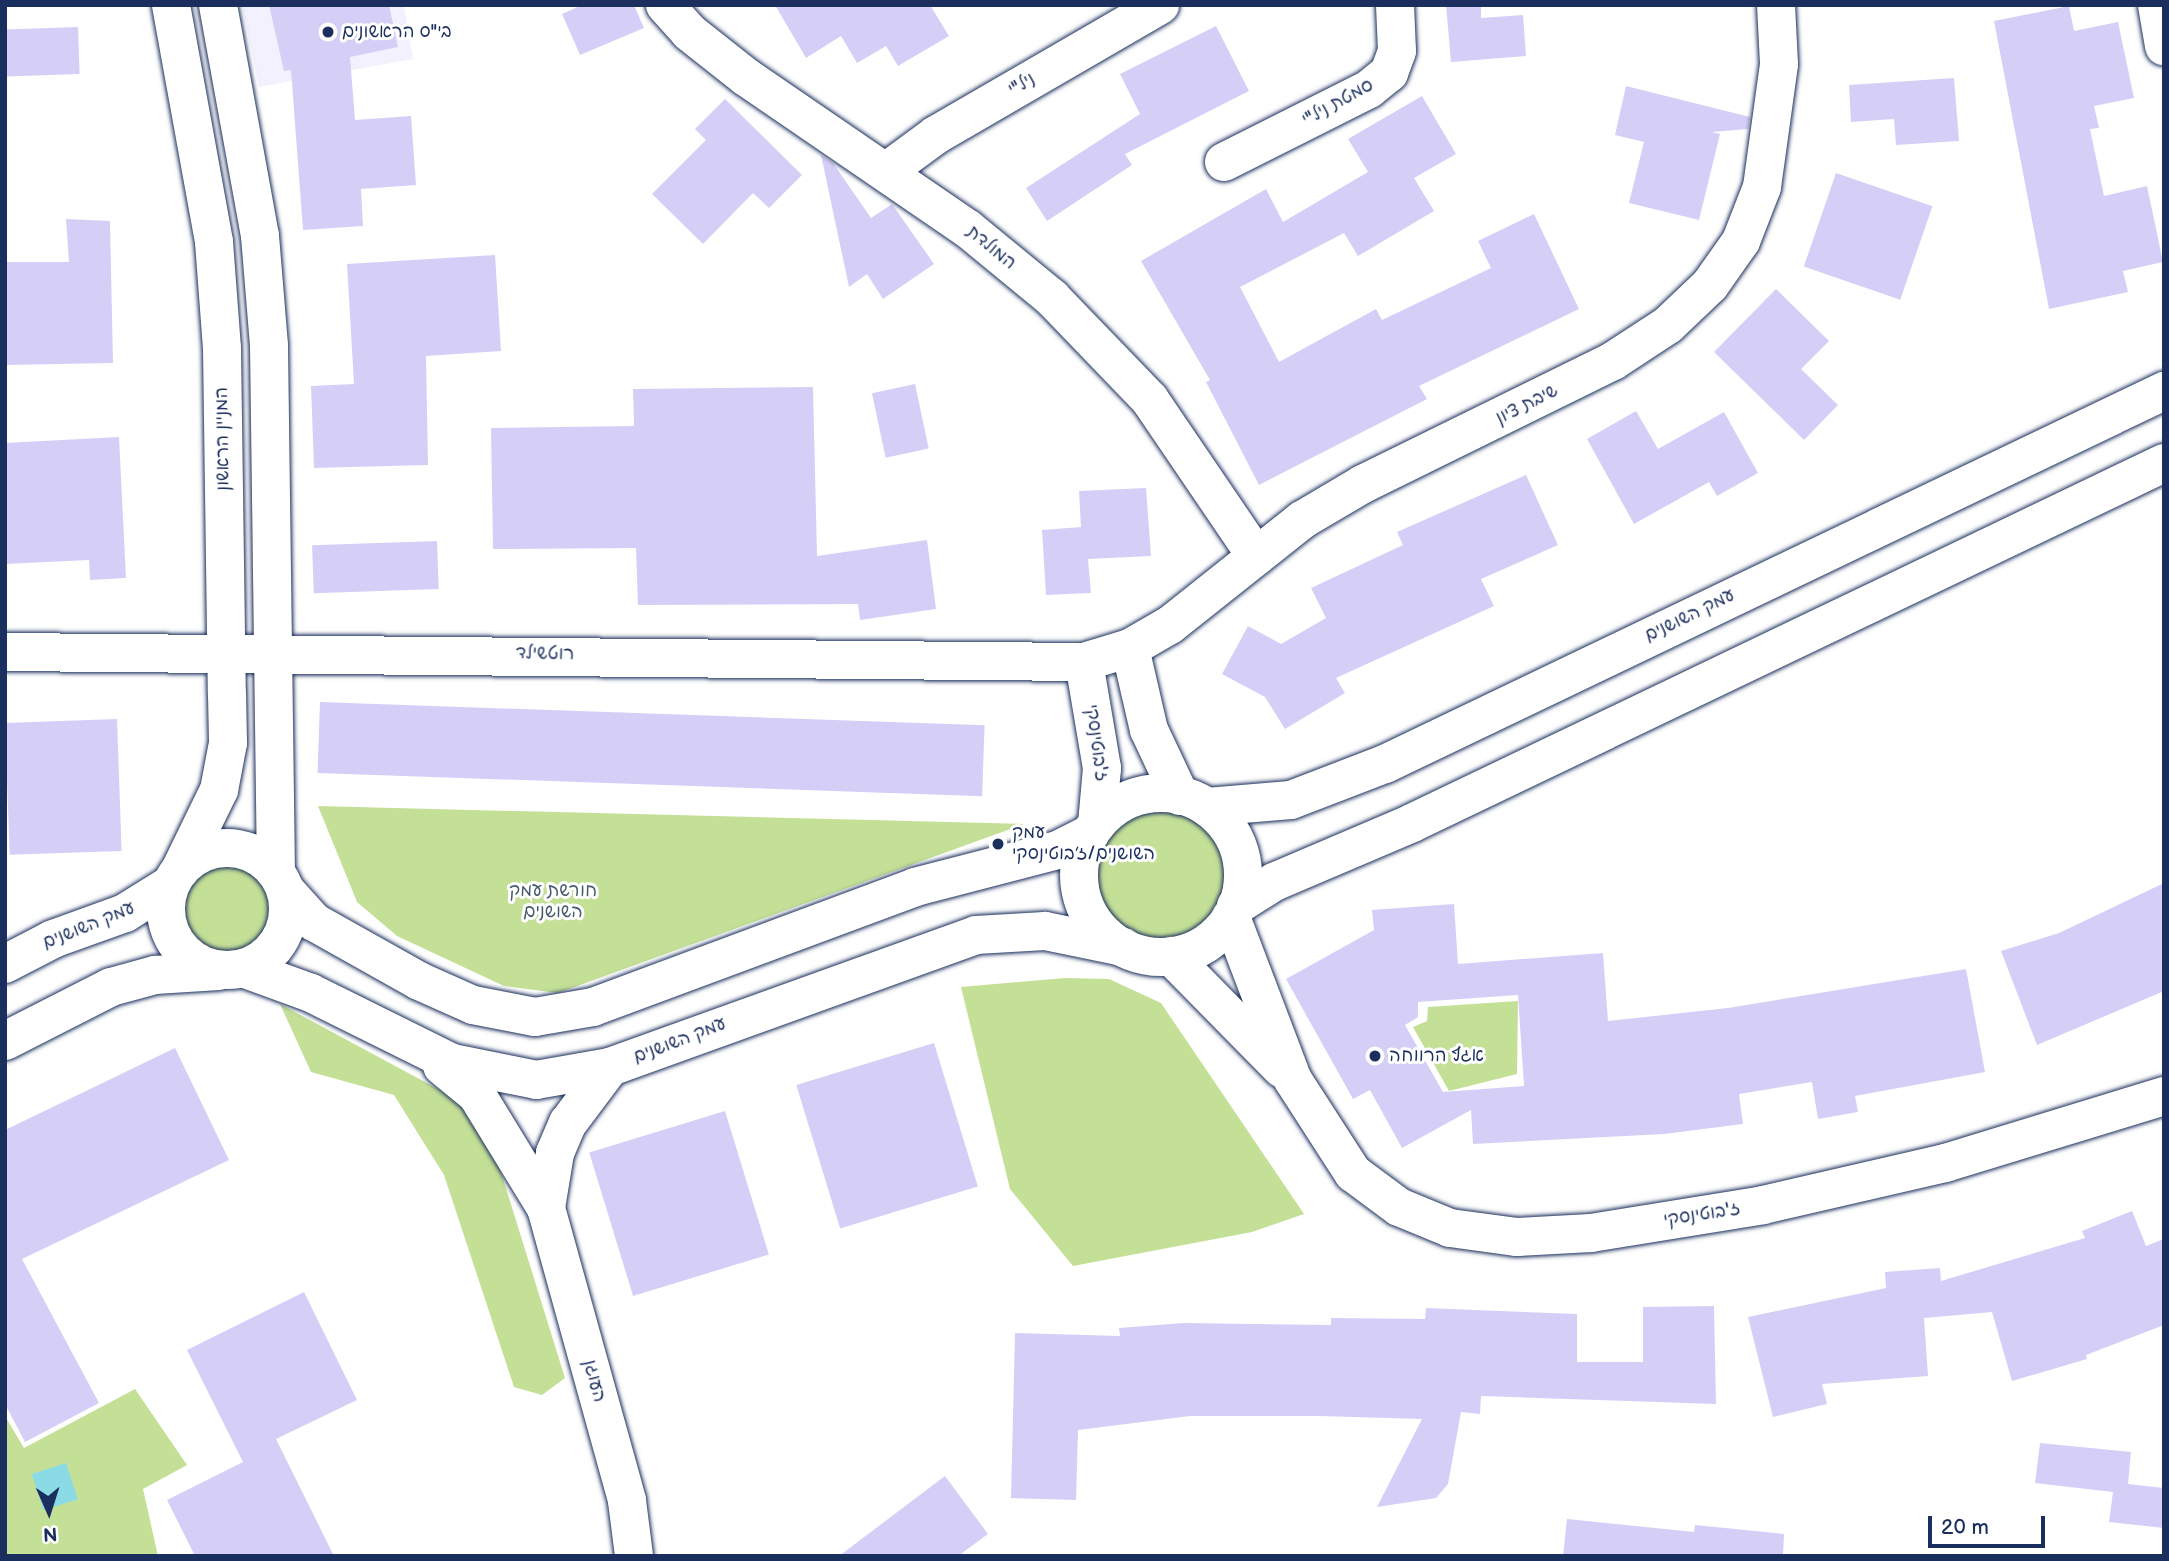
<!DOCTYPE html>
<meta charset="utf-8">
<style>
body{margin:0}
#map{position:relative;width:2169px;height:1561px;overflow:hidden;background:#fff;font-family:"Balsamiq Sans","Playpen Sans Hebrew",sans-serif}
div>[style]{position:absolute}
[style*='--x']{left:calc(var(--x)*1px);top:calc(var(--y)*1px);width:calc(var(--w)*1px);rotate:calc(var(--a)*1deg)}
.built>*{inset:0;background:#f2f1fd}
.green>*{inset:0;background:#c4e097}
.round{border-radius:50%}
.water>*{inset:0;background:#8adbe5;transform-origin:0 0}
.building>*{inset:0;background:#d5cff8;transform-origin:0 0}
.roads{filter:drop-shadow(0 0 2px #1b2f5e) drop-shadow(0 0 2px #1b2f5e)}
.minor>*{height:38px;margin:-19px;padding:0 19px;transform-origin:19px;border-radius:19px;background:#fff}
.minor>.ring{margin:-19px;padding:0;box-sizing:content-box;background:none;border:38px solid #fff;border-radius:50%}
.dots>*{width:19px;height:19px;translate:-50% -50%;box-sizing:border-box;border:4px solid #fff;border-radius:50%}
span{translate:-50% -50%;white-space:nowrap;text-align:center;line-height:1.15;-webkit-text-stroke:6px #fff;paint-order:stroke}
.poi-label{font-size:18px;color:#1b2f5e}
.left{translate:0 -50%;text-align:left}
.street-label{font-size:18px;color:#1b2f5e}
.park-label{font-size:18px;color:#455b6c}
.frame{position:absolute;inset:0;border:7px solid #1b2f5e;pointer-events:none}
.north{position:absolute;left:14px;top:1477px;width:70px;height:70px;-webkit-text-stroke:5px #fff;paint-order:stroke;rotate:177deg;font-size:19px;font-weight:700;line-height:28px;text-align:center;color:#1b2f5e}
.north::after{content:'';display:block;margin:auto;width:24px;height:32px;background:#1b2f5e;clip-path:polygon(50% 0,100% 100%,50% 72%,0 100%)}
.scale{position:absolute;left:1928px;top:1516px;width:117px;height:32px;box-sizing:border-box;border:4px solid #1b2f5e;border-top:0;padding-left:9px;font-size:21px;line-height:24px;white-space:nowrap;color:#1b2f5e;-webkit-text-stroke:5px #fff;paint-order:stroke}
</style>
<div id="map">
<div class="built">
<div style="clip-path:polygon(242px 5px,404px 5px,413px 59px,259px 87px)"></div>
</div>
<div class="green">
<div style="clip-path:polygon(318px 806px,1024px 824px,558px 993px,504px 986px,397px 936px,357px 902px)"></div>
<div class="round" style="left:1096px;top:810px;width:130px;height:130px"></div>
<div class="round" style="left:175px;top:857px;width:106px;height:106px"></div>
<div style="clip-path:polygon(1065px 978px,1109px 979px,1161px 1003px,1304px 1214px,1252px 1232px,1073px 1266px,1010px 1189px,961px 987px)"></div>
<div style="clip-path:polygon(1518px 1001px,1517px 1074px,1449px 1091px,1413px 1027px,1427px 1021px,1428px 1007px)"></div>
<div style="clip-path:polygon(280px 1004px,438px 1089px,486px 1124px,565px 1378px,542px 1395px,514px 1387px,444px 1175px,394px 1095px,311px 1072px)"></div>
<div style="clip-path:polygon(135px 1389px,187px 1465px,143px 1489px,158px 1556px,5px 1556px,5px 1416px,24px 1448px)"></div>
</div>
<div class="water">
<div style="left:66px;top:1463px;width:38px;height:36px;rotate:72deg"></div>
</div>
<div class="building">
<div style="clip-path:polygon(269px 5px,389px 5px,398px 47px,350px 57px,355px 120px,411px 116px,416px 185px,361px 189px,363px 226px,303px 230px,291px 70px,284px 71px)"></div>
<div style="clip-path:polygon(582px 5px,634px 5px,644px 28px,580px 55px,562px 14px)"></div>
<div style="clip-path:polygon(775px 5px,930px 5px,949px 36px,898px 66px,886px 46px,857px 63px,841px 36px,806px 58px)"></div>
<div style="clip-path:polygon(1446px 5px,1481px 5px,1481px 18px,1523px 15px,1526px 56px,1451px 62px)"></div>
<div style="clip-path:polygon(2069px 6px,2074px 31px,2118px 22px,2134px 98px,2094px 106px,2099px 128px,2090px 129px,2104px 196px,2147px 186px,2163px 262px,2123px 271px,2128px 292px,2049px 309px,1994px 21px)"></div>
<div style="clip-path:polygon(1216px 26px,1249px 91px,1125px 154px,1132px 165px,1047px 221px,1026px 188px,1140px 114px,1120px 74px)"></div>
<div style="left:78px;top:27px;width:47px;height:73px;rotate:88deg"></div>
<div style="clip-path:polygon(1954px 78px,1959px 141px,1896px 145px,1894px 119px,1851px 122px,1849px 85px)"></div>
<div style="clip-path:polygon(1626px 86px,1750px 117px,1748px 129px,1712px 132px,1720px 134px,1699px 220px,1629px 203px,1644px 142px,1615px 135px)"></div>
<div style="clip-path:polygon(1422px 96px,1456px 154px,1414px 178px,1434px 211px,1358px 256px,1344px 233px,1240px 287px,1279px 362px,1376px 309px,1382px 320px,1491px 268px,1478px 241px,1534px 214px,1579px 309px,1419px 386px,1427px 399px,1259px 485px,1206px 382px,1210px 380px,1141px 261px,1266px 189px,1283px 222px,1368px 172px,1348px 139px)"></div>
<div style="clip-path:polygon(725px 99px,802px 175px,769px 208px,753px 193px,703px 244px,652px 194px,706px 140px,695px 129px)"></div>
<div style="clip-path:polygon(821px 155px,833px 163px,871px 218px,892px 204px,934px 264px,883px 299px,867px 274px,849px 287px)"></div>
<div style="left:1836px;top:173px;width:102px;height:99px;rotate:19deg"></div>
<div style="clip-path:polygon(66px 219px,110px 221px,113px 363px,5px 365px,5px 262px,69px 262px)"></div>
<div style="clip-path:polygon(495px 255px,501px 351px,426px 356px,428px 465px,314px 468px,311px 386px,354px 384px,347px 264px)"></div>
<div style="clip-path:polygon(1776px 289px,1829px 341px,1801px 369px,1838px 405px,1804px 440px,1714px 352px)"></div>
<div style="left:915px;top:384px;width:66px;height:44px;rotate:78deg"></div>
<div style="clip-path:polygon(813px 387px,817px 556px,927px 540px,936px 609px,860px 620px,858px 604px,638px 605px,636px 548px,493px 549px,491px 428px,634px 426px,633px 389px)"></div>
<div style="clip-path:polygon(1636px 411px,1658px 449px,1724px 412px,1758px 473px,1717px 496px,1709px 482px,1634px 524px,1587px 439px)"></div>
<div style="clip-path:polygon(119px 437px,126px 578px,90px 580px,89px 560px,5px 564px,5px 443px)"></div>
<div style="clip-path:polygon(1526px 475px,1558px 545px,1481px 579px,1494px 606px,1336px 678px,1345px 693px,1285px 729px,1265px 697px,1222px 674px,1248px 626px,1281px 644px,1326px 618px,1311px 588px,1403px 545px,1397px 532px)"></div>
<div style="clip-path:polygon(1146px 488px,1151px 556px,1088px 559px,1091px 593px,1046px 595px,1042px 530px,1081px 527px,1079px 491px)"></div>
<div style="left:437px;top:541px;width:48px;height:125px;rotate:88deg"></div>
<div style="left:320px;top:702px;width:665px;height:71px;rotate:2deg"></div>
<div style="left:117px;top:719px;width:132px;height:112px;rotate:88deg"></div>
<div style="clip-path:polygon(2164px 883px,2164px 991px,2037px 1045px,2001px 951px,2059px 933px)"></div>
<div style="clip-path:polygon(evenodd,1454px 904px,1458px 964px,1603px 953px,1608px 1021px,1728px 1008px,1966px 969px,1985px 1072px,1855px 1096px,1858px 1112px,1818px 1119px,1812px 1082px,1739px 1094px,1743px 1124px,1664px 1134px,1473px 1144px,1471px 1110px,1402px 1148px,1370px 1090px,1353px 1099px,1286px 979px,1374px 930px,1372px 910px,1454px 904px,1518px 995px,1524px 1086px,1443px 1092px,1405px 1025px,1418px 1017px,1418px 1002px,1518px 995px)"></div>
<div style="left:934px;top:1043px;width:150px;height:144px;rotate:73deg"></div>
<div style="clip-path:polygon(175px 1048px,229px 1160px,22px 1259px,99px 1403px,25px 1442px,5px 1404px,5px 1130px)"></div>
<div style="left:725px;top:1111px;width:150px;height:142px;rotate:73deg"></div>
<div style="clip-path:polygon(2132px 1211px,2146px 1246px,2164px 1239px,2164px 1325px,2086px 1355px,2087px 1359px,2012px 1381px,1992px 1312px,1924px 1318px,1928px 1376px,1822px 1384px,1827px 1404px,1773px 1417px,1748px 1317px,1886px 1288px,1885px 1272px,1940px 1268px,1941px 1281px,2085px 1238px,2082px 1231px)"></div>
<div style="clip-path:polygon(304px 1292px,357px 1400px,276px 1439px,334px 1556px,195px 1556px,167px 1500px,243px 1462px,187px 1350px)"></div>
<div style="clip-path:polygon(1714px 1306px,1716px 1404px,1481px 1396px,1480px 1414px,1461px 1412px,1448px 1484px,1436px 1498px,1377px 1507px,1422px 1419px,1319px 1416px,1190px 1416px,1078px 1430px,1076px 1500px,1011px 1498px,1015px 1333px,1120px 1336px,1119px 1328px,1183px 1323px,1331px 1325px,1331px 1318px,1425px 1319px,1426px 1308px,1577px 1314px,1577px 1362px,1643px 1362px,1643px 1307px)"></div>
<div style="clip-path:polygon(2040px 1443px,2131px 1452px,2128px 1484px,2164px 1488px,2164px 1528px,2109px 1522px,2113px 1492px,2035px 1483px)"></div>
<div style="clip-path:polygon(945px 1476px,988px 1534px,958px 1556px,839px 1556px)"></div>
<div style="clip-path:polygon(1567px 1519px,1694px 1532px,1695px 1525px,1784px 1534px,1783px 1556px,1563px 1556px)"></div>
</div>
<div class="roads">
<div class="minor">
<div style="--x:171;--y:5;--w:241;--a:79.7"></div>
<div style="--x:214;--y:242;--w:106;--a:85.7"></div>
<div style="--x:222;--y:348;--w:346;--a:89.2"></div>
<div style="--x:227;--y:694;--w:49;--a:88.8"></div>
<div style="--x:228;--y:743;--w:48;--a:100.8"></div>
<div style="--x:219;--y:790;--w:87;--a:116"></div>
<div style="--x:218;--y:5;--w:235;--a:79.7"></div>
<div style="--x:260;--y:236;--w:110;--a:85.3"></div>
<div style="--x:269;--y:346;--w:526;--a:89.24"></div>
<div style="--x:665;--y:5;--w:36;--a:48"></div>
<div style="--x:689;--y:32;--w:73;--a:38.3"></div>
<div style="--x:746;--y:77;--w:269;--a:34.4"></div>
<div style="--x:968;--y:229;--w:109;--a:39.4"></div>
<div style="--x:1052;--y:298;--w:141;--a:46.1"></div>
<div style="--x:1150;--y:400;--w:189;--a:55.8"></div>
<div style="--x:2157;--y:5;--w:42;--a:80.3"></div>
<div style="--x:1224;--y:162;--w:162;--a:-26.7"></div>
<div style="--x:1369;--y:89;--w:26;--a:-39"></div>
<div style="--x:1389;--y:73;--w:23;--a:-70"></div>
<div style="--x:1397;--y:51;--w:46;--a:-92.5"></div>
<div style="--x:887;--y:171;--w:61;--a:-36.3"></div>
<div style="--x:936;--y:135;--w:259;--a:-30.1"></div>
<div style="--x:1130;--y:648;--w:84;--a:77"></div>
<div style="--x:1149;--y:730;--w:73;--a:64.8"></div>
<div style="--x:5;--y:652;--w:1079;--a:0.53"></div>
<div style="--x:1084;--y:662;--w:48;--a:-16.9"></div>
<div style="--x:1130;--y:648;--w:46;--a:-29.9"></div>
<div style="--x:1170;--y:625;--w:169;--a:-38.5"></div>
<div style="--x:1302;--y:520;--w:71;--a:-30.5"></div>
<div style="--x:1363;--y:484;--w:279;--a:-26.2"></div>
<div style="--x:1613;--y:361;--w:66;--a:-33.2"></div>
<div style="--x:1668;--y:325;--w:58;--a:-43.6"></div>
<div style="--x:1710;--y:285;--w:54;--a:-54.8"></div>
<div style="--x:1741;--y:241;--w:58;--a:-68.7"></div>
<div style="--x:1762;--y:187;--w:124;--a:-82.1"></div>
<div style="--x:1779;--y:64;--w:59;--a:-92.9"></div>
<div style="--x:1084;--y:662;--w:108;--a:80.4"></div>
<div style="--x:1102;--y:768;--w:56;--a:95.1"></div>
<div class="ring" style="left:1079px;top:793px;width:126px;height:126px"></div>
<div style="--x:1207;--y:807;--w:84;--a:-4.8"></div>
<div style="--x:1291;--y:800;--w:101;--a:-21"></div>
<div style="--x:1385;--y:764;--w:864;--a:-25.59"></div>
<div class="ring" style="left:166px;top:848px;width:84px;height:84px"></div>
<div style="--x:286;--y:891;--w:42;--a:47.9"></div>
<div style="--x:314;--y:922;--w:120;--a:29.3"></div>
<div style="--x:419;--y:981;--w:59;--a:24"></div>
<div style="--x:473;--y:1005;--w:63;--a:11"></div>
<div style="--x:535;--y:1017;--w:59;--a:-9.8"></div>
<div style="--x:593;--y:1007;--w:344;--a:-20.4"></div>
<div style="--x:915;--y:887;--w:148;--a:-14.5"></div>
<div style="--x:1058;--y:850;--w:36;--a:-27"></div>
<div style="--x:1236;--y:906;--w:45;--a:-32.3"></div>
<div style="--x:1274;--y:882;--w:150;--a:-23.1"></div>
<div style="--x:1412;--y:823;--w:834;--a:-25.58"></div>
<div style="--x:1231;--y:917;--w:174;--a:69.2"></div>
<div style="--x:1293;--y:1080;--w:111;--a:57.2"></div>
<div style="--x:1353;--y:1173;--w:57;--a:36.5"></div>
<div style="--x:1399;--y:1207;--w:55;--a:22.4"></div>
<div style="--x:1450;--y:1228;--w:68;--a:7.7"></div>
<div style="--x:1517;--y:1237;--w:74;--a:-3.1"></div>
<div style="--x:1591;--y:1233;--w:174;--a:-9.2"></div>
<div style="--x:1763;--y:1205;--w:187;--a:-13"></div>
<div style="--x:1945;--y:1163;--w:229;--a:-17"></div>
<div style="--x:1171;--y:956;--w:158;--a:45.5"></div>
<div style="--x:5;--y:964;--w:54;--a:-27.5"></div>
<div style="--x:53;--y:939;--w:77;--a:-19.9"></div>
<div style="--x:125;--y:913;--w:53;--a:-31.9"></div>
<div style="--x:245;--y:969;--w:70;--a:20"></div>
<div style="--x:311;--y:993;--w:157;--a:26.4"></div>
<div style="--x:452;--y:1063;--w:86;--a:11.4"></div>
<div style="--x:536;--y:1080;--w:75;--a:-10"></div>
<div style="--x:610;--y:1067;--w:389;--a:-19.8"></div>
<div style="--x:976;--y:935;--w:69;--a:-3.3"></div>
<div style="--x:1045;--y:931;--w:80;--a:11.6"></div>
<div style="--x:5;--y:1041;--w:119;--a:-27"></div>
<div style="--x:111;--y:987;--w:46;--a:-15.3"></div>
<div style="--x:155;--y:975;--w:64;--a:-3.6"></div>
<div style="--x:442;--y:1066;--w:45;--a:39.6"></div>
<div style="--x:477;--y:1095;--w:132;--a:58.6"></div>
<div style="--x:546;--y:1208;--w:304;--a:74.5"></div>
<div style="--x:627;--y:1501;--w:55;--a:82.7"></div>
<div style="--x:546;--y:1208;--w:56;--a:-80.7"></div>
<div style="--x:555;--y:1153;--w:33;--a:-67"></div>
<div style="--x:568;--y:1123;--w:70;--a:-53.1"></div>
</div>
</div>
<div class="dots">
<div style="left:328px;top:32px;background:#1b2f5e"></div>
<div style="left:998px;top:844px;background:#1b2f5e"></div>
<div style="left:1375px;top:1056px;background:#1b2f5e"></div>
</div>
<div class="poi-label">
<span class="left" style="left:342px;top:32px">בי"ס הראשונים</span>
<span class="left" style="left:1012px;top:844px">עמק<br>השושנים/ז׳בוטינסקי</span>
<span class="left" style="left:1389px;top:1056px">אגף הרווחה</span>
</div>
<div class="street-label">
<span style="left:1022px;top:85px;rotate:-30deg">ניל"י</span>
<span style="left:1338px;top:103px;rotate:-29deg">סמטת ניל"י</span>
<span style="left:991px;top:248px;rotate:39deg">המולדת</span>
<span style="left:1527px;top:405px;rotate:-27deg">שיבת ציון</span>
<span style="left:223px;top:439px;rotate:-91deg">המניין הראשון</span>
<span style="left:1690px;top:616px;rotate:-26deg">עמק השושנים</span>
<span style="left:545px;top:654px;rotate:1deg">רוטשילד</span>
<span style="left:1096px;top:743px;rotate:82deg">ז'בוטינסקי</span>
<span style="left:89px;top:926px;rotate:-22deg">עמק השושנים</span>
<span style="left:680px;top:1041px;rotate:-21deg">עמק השושנים</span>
<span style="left:1702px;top:1215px;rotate:-9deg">ז'בוטינסקי</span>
<span style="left:594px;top:1381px;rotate:75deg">העוגן</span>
</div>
<div class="park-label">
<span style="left:553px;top:902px">חורשת עמק<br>השושנים</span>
</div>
<div class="frame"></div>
<div class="north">N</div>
<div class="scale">20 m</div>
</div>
